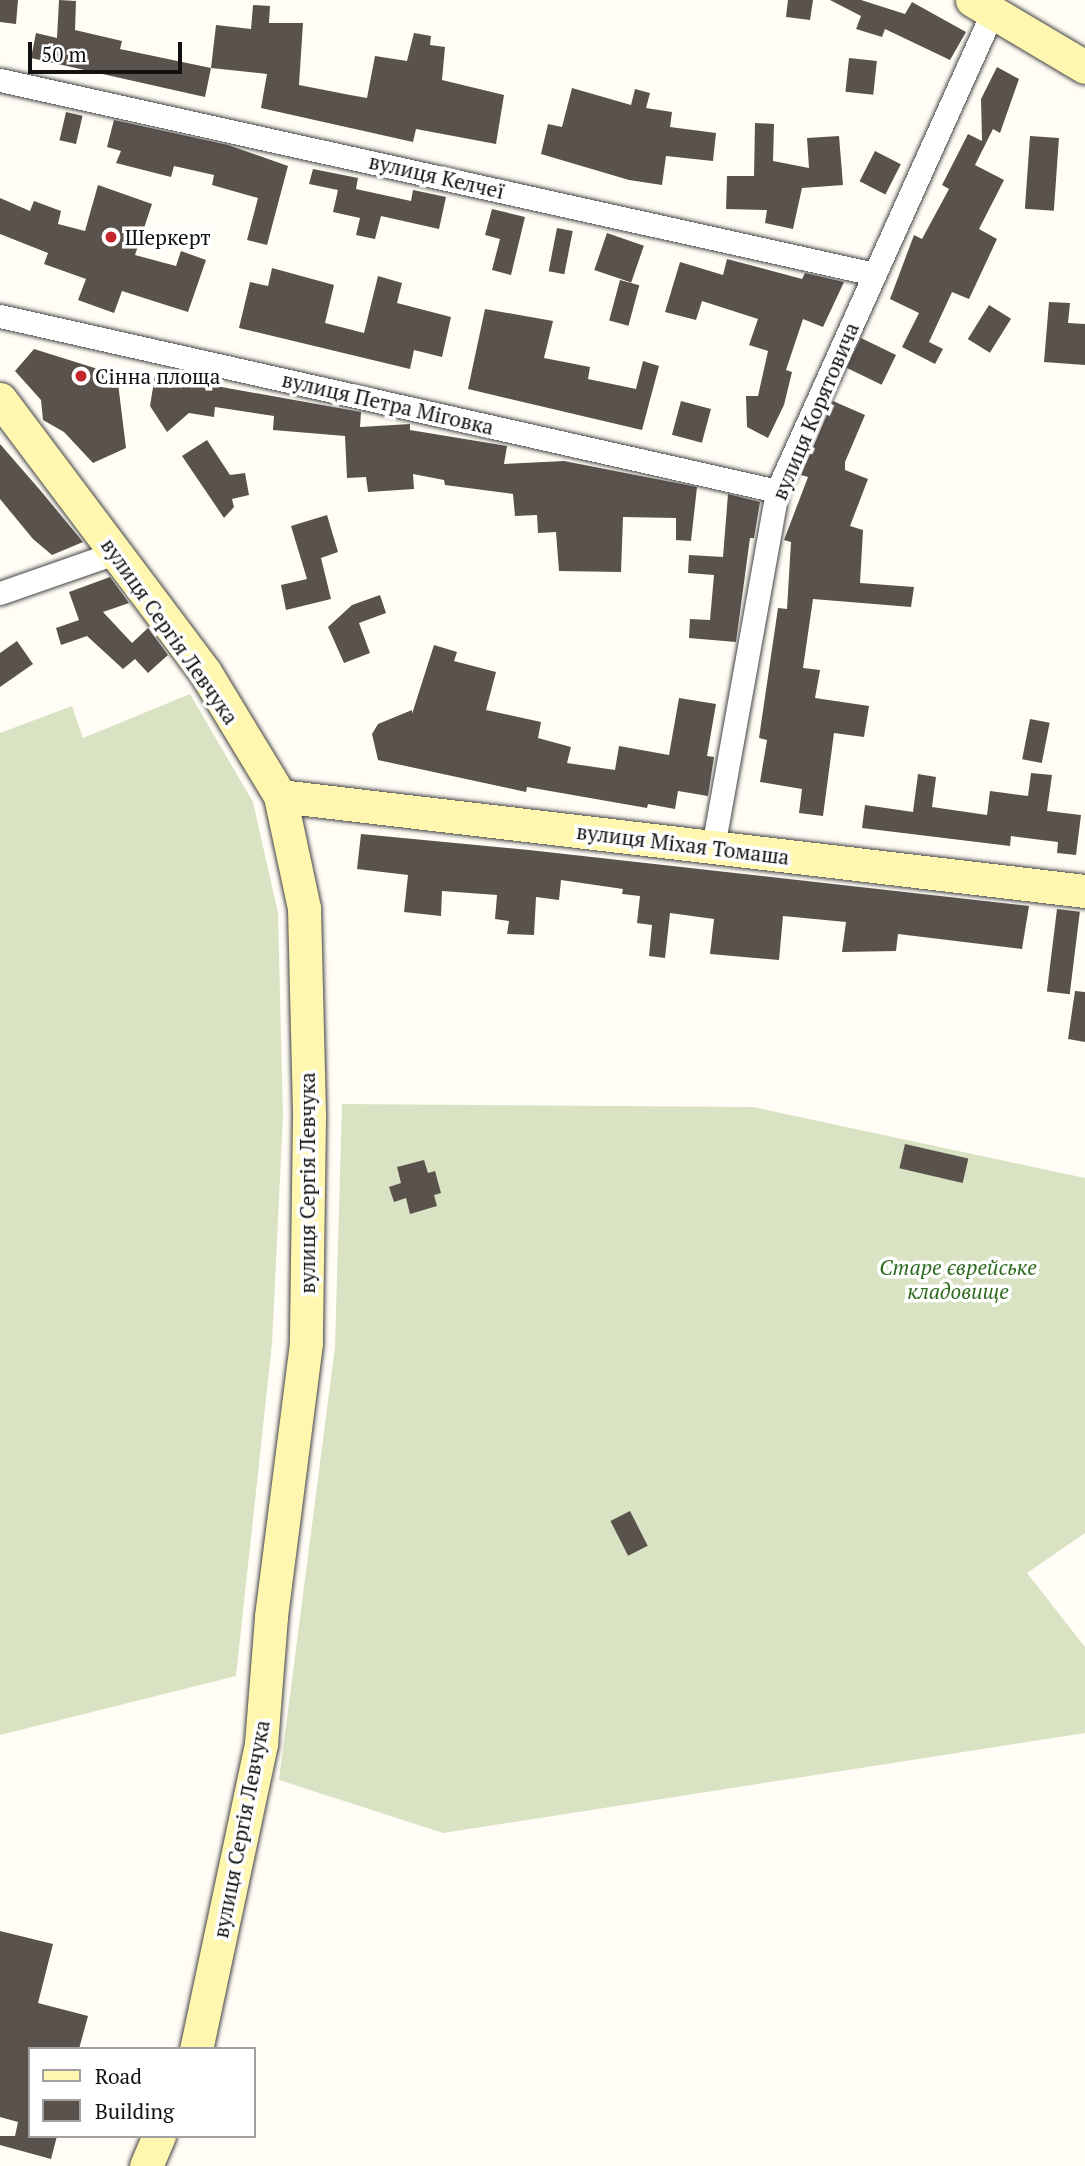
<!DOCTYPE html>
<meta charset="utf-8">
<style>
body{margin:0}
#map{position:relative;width:1085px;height:2166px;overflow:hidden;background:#fffdf5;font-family:"PT Serif",serif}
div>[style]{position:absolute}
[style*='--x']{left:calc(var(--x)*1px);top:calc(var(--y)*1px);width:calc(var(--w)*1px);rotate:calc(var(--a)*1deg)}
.cemetery>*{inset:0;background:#d9e3c4}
.building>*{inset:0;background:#5a524d;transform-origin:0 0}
.roads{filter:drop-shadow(0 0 2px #444) drop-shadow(0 0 2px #444)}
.street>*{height:23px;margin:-11.5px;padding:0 11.5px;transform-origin:11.5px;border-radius:11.5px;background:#fff}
.secondary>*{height:33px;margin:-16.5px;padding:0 16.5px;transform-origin:16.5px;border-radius:16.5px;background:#fff6b0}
.dots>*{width:19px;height:19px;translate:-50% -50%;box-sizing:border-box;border:4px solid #fff;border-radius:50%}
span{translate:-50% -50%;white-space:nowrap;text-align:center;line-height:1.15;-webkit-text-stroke:7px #fff;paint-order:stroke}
.street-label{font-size:21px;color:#111}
.poi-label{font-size:21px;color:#111}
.left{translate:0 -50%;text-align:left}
.park-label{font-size:21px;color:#2f6b1f;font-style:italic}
.legend{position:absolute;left:28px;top:2047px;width:228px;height:91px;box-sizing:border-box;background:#fff;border:2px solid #a0a0a0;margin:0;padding:9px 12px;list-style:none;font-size:21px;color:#111}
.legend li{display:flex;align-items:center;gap:14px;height:35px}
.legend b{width:35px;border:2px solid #a0a0a0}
.scale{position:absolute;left:28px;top:42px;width:154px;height:32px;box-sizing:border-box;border:4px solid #111;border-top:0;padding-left:9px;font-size:21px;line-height:24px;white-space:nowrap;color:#111;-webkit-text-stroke:5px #fff;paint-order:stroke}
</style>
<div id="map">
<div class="cemetery">
<div style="clip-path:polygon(190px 694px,253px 802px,278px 913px,283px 1116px,272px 1344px,236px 1676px,0 1735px,0 733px,72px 706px,83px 738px)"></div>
<div style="clip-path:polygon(342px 1104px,753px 1107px,1085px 1178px,1085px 1533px,1027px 1573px,1085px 1647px,1085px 1733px,443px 1833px,279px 1780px,335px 1347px)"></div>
</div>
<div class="building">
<div style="clip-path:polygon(0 0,18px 0,16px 24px,0 22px)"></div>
<div style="clip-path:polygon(59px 0,76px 1px,75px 30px,122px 41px,120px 49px,211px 68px,205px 97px,31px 58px,36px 33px,57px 38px)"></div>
<div style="clip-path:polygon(788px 0,813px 0,810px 20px,786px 17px)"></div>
<div style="clip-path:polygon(830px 0,861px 0,905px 14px,912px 2px,966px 32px,950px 60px,885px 29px,882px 37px,856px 29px,861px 16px)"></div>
<div style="clip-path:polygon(253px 5px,270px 6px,269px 23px,303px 23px,299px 85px,350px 95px,367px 98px,375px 56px,407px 61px,414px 33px,431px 36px,430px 45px,445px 47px,442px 80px,504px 95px,496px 144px,416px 129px,413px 142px,261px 108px,267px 74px,211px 68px,216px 25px,251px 29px)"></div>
<div style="left:849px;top:58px;width:28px;height:34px;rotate:6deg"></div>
<div style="clip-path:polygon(997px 67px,1019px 79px,1000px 133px,993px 129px,975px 165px,1004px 180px,979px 229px,997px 239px,969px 299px,952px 292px,929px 342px,943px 349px,935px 364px,902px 347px,919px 313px,890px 299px,914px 235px,922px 239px,949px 189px,942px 185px,968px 134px,982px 141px,981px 99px)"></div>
<div style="clip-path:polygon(572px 88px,631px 105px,635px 89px,650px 93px,646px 108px,672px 112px,670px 127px,716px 133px,713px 161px,666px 156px,662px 185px,629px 180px,541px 154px,548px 124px,562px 127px)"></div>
<div style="left:66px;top:112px;width:17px;height:29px;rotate:13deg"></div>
<div style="clip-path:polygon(114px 120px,228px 145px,288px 166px,267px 245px,247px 240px,258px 198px,212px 185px,214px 175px,174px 166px,171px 177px,116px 163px,121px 151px,107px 147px)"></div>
<div style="clip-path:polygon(755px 123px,774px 124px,773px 161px,809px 168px,807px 138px,839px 136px,843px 185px,802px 188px,793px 229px,765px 223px,767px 210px,726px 209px,727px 176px,754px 176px)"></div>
<div style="left:1030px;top:136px;width:29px;height:73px;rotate:4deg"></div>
<div style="left:875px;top:151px;width:29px;height:34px;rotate:27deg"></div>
<div style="clip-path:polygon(313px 169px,358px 178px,356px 189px,411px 201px,413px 190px,446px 197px,439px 229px,381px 216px,375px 239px,356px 235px,360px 218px,333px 212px,338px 190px,309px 184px)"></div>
<div style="clip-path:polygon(98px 185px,152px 204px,135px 255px,176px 266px,181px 251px,206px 260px,188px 312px,122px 291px,114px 313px,78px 300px,86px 279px,44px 264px,48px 253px,0 234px,0 198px,30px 211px,34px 201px,61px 211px,58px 224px,85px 231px)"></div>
<div style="clip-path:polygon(492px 209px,525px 217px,511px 275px,492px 270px,500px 239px,485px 235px)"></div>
<div style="left:557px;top:228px;width:16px;height:44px;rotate:11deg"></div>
<div style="left:607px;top:233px;width:39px;height:39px;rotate:19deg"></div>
<div style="clip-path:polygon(727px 259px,802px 279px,805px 273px,844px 282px,823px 327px,803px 319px,786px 370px,792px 372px,784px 405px,768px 438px,747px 427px,746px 396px,758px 396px,768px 351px,749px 345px,758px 319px,702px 301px,696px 320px,665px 312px,680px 262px,723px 275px)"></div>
<div style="clip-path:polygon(272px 268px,334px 285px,325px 323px,364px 333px,378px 276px,402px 283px,397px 303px,451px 317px,442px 357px,414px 350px,410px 369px,239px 328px,250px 282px,268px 286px)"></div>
<div style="left:620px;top:280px;width:20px;height:42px;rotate:15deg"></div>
<div style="clip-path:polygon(1049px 302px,1070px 303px,1068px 323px,1085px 324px,1085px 365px,1044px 362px)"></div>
<div style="left:989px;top:305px;width:26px;height:40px;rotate:32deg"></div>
<div style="clip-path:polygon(485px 309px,553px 321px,544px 358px,590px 367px,588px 379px,636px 389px,643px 361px,659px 366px,642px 430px,468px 389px)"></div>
<div style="left:861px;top:338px;width:39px;height:33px;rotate:26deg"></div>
<div style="clip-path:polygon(34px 349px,117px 375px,126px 448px,93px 463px,64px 432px,43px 420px,41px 400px,15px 371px)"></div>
<div style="clip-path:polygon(155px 375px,361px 412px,360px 427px,410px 424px,410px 430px,507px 446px,504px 464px,564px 461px,697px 487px,691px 541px,676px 540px,676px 518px,623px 517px,621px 572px,559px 571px,556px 532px,538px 533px,537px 515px,515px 516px,513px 494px,445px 485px,444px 480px,413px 474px,414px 489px,368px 492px,366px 477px,347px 478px,345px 436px,273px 430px,274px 416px,215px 407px,214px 417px,189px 413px,167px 432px,150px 406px)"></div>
<div style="left:681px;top:401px;width:31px;height:35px;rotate:15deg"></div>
<div style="clip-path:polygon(833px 401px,865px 415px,845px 462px,845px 470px,868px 479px,850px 526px,863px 530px,860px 583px,914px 587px,911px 607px,813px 599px,803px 668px,820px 670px,815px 698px,869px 706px,864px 737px,834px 733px,823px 816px,799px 813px,802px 789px,760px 782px,767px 740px,759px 738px,778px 608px,787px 609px,791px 542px,784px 540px,808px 477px,801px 475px)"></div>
<div style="clip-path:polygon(207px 440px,230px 475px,245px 473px,249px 495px,232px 499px,234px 507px,224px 518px,182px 456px)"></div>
<div style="clip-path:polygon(0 444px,40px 490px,83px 542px,52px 555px,33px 539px,0 499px)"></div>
<div style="clip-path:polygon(728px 494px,760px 502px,754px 538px,750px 538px,736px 642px,689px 638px,690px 619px,710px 620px,714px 575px,688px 573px,689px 555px,723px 557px)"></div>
<div style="clip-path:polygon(327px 515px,338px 552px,321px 558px,331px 599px,286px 610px,281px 585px,307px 579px,291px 526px)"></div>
<div style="clip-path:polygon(110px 577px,129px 603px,103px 612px,132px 643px,148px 628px,168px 655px,148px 673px,135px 659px,123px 669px,87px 636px,61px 645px,56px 628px,79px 620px,69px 592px)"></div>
<div style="clip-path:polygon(380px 595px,386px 613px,359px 623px,370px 653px,344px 663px,328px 627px,352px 605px)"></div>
<div style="clip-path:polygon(17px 641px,33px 664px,0 687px,0 653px)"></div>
<div style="clip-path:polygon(434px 645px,457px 652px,454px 661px,496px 672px,486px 710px,541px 722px,538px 738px,571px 747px,567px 763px,615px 770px,619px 746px,669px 755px,679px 698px,716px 704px,707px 756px,714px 757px,708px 796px,678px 791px,675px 809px,648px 804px,647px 808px,527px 787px,526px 792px,378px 760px,372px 734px,378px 724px,412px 710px,412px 714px)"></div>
<div style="left:1030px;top:719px;width:20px;height:41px;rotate:11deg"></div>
<div style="clip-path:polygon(1031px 773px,1052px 775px,1047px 811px,1081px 815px,1076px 855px,1057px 853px,1058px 842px,1011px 836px,1010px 846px,862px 828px,865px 805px,913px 812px,918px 774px,936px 777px,932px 807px,987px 815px,990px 791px,1028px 796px)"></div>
<div style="clip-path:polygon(361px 834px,529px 850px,1029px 906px,1022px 949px,898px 934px,896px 951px,842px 952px,846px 922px,783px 916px,779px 960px,710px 954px,714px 919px,670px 913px,665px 958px,649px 956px,652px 925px,637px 923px,640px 896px,622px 894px,623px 889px,561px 880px,559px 900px,536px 897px,534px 935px,507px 934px,509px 921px,495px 919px,497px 895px,442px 891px,441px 916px,404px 912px,408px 875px,357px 869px)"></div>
<div style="left:1057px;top:909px;width:23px;height:83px;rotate:7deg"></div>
<div style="clip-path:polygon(1075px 991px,1085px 992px,1085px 1042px,1068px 1039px)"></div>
<div style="left:905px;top:1144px;width:65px;height:25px;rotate:13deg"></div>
<div style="clip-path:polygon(424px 1160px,428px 1173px,435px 1171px,441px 1193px,434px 1195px,437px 1206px,410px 1214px,406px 1198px,394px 1202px,389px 1187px,401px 1183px,397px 1167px)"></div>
<div style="left:630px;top:1511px;width:39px;height:22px;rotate:63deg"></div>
<div style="clip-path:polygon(0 1931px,53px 1944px,38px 2003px,88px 2016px,79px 2049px,30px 2049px,30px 2136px,57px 2136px,51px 2159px,0 2145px,0 2136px,15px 2136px,18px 2122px,0 2117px)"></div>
</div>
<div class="roads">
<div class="street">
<div style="--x:0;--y:80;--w:895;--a:12.51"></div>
<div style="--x:0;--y:316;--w:796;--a:12.69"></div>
<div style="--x:0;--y:593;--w:122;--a:-19.2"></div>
<div style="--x:713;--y:847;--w:362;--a:-79.8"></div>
<div style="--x:777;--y:491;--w:526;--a:-65.77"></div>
</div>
<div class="secondary">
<div style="--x:972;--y:0;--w:131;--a:30.7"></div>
<div style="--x:0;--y:399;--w:341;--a:53.1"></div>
<div style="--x:205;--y:672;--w:145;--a:58.8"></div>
<div style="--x:280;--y:796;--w:115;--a:77.9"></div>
<div style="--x:304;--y:908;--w:209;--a:88.6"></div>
<div style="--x:309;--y:1117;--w:226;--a:90.8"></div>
<div style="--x:306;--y:1343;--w:276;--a:97.3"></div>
<div style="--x:271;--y:1617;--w:127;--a:94.5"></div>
<div style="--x:261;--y:1744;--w:312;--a:102"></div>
<div style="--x:280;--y:796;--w:811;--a:6.73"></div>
<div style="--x:146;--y:2166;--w:33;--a:-67"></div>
</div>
</div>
<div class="dots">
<div style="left:111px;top:237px;background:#c4262e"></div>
<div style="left:81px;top:376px;background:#c4262e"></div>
</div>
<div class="street-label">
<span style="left:437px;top:176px;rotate:13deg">вулиця Келчеї</span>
<span style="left:388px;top:403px;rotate:13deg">вулиця Петра Міговка</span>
<span style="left:815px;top:411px;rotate:-67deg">вулиця Корятовича</span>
<span style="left:170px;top:631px;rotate:55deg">вулиця Сергія Левчука</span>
<span style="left:683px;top:844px;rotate:7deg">вулиця Міхая Томаша</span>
<span style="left:307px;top:1183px;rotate:-90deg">вулиця Сергія Левчука</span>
<span style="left:241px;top:1829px;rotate:-79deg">вулиця Сергія Левчука</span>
</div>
<div class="poi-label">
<span class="left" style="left:125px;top:237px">Шеркерт</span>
<span class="left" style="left:95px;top:376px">Сінна площа</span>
</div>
<div class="park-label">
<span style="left:958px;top:1279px">Старе єврейське<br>кладовище</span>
</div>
<ul class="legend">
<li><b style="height:9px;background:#fff6b0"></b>Road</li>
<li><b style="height:19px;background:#5a524d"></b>Building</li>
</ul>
<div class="scale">50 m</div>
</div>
